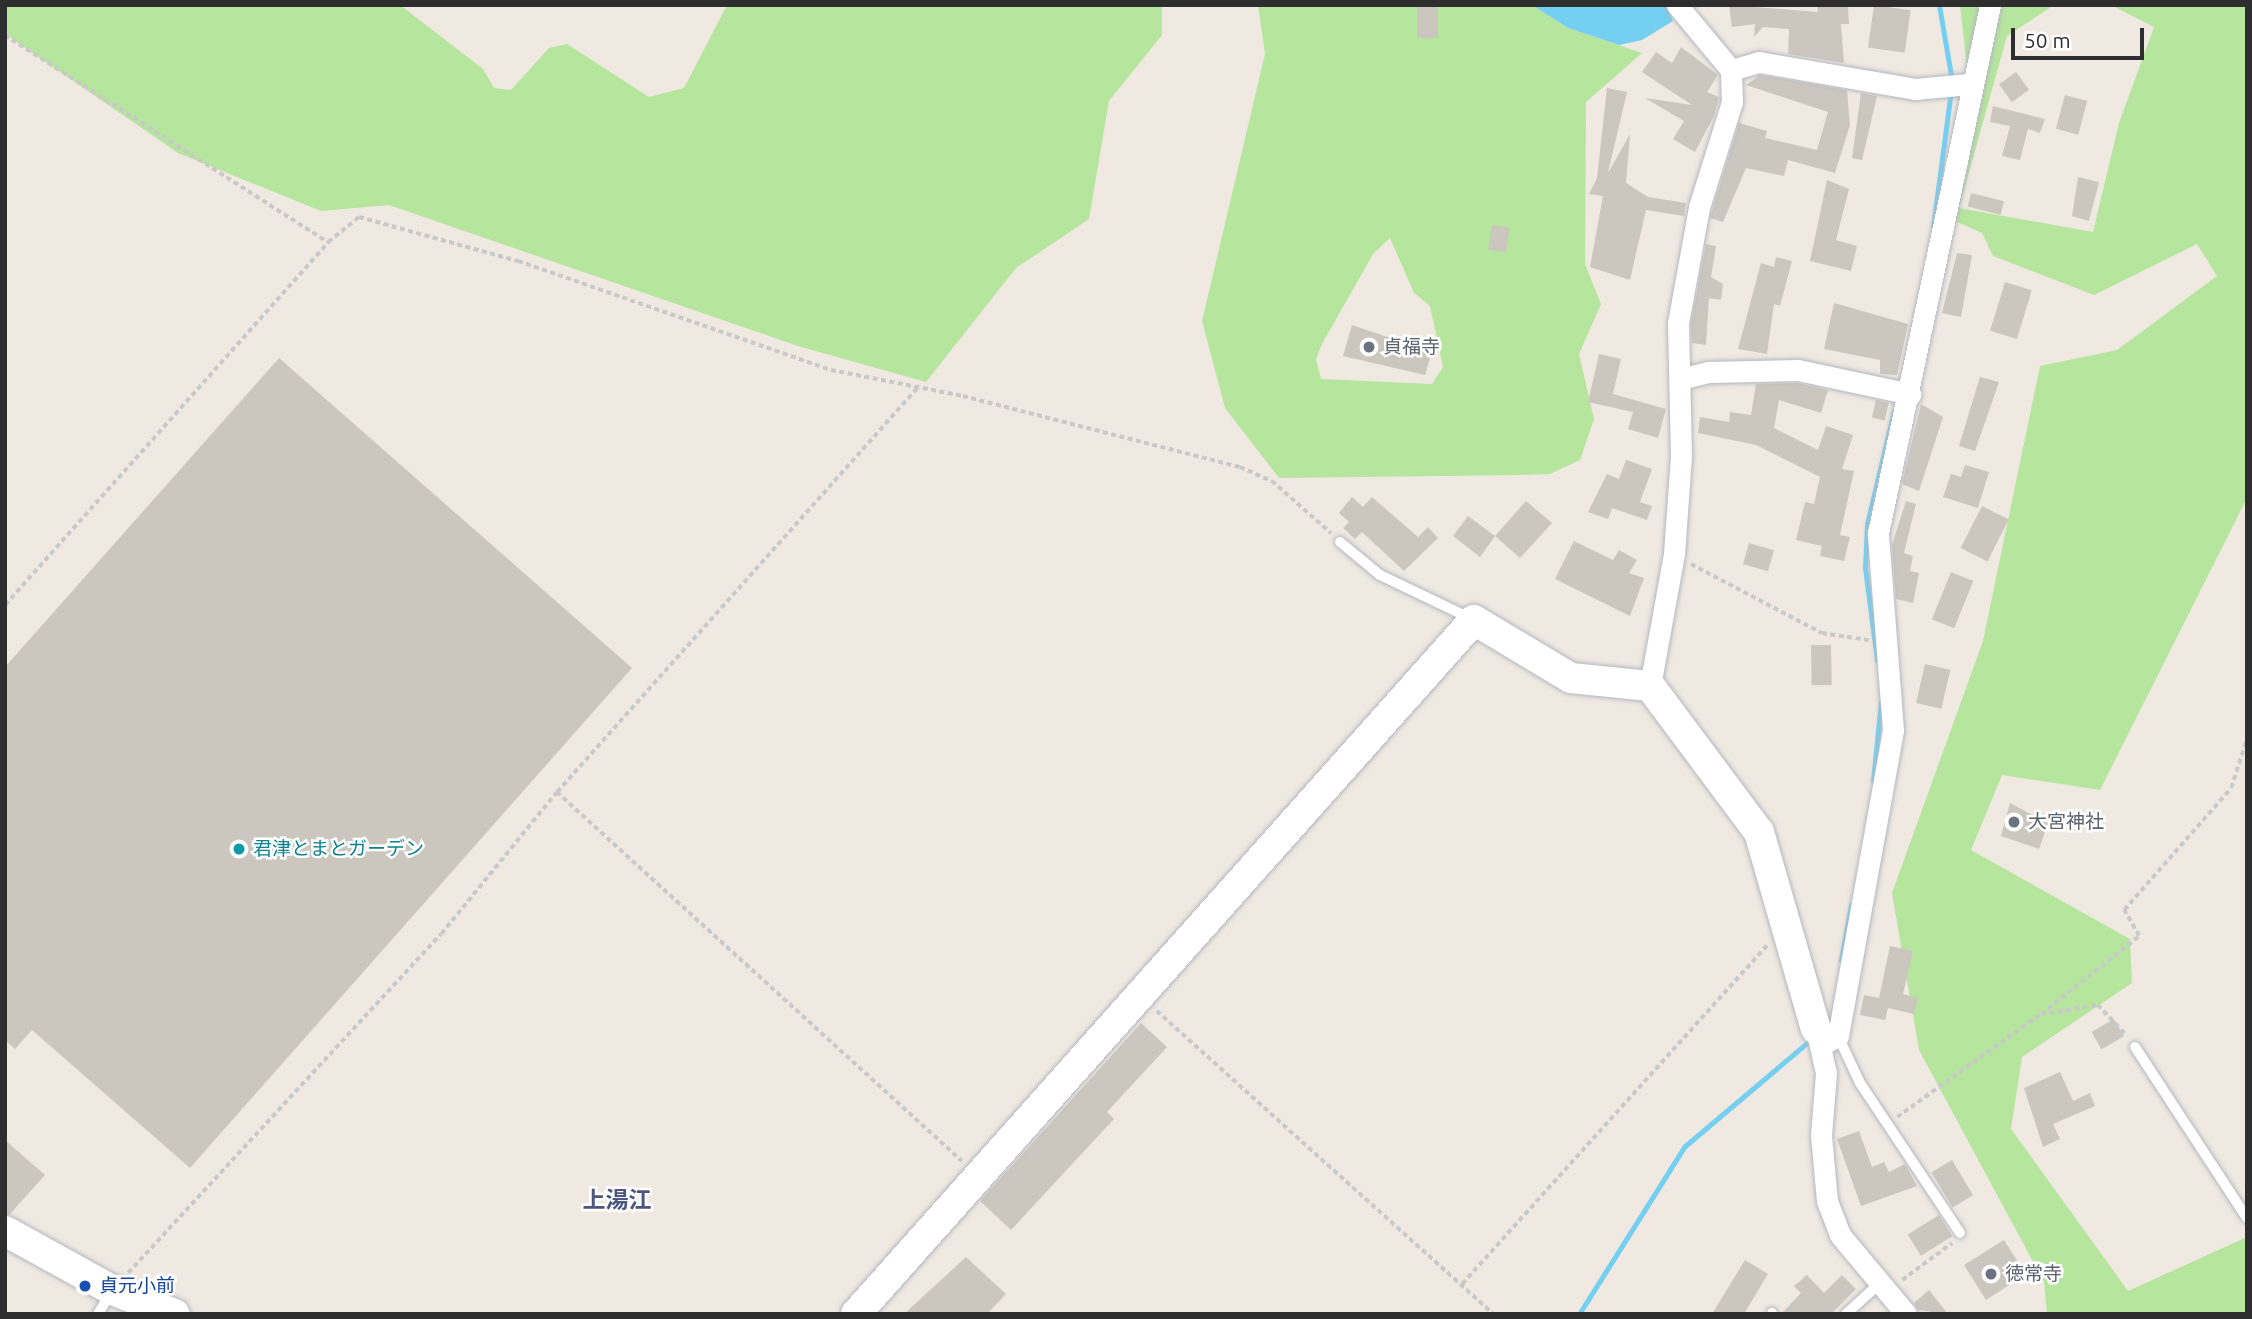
<!DOCTYPE html>
<meta charset="utf-8">
<style>
body{margin:0}
#map{position:relative;width:2252px;height:1319px;overflow:hidden;background:#efe9e1;font-family:Ubuntu,"Noto Sans JP",sans-serif}
div>[style]{position:absolute}
[style*='--x']{left:calc(var(--x)*1px);top:calc(var(--y)*1px);width:calc(var(--w)*1px);rotate:calc(var(--a)*1deg)}
.green>*{inset:0;background:#b6e59e}
.water>*{inset:0;background:#75cff0}
.stream>*{height:5px;margin:-2.5px;padding:0 2.5px;transform-origin:2.5px;border-radius:2.5px;background:#75cff0}
.building>*{inset:0;background:#cbc7bf;transform-origin:0 0}
.path>*{height:3.5px;margin-top:-1.75px;transform-origin:0;background:repeating-linear-gradient(90deg,#c9c9c9 0 5px,transparent 0 8.5px)}
.roads{filter:drop-shadow(0 0 2px #b4b7c1) drop-shadow(0 0 2px #b4b7c1)}
.lane>*{height:10px;margin:-5px;padding:0 5px;transform-origin:5px;border-radius:5px;background:#fff}
.street>*{height:21px;margin:-10.5px;padding:0 10.5px;transform-origin:10.5px;border-radius:10.5px;background:#fff}
.secondary>*{height:30px;margin:-15px;padding:0 15px;transform-origin:15px;border-radius:15px;background:#fff}
.dots>*{width:19px;height:19px;translate:-50% -50%;box-sizing:border-box;border:4px solid #fff;border-radius:50%}
span{translate:-50% -50%;white-space:nowrap;text-align:center;line-height:1.15;-webkit-text-stroke:5px #fff;paint-order:stroke}
.worship-label{font-size:19px;color:#5b616d}
.left{translate:0 -50%;text-align:left}
.culture-label{font-size:19px;color:#0d838f}
.transit-label{font-size:19px;color:#164399}
.quarter-label{font-size:23px;color:#4d5680;font-weight:700}
.frame{position:absolute;inset:0;border:7px solid #2e2e2e;pointer-events:none}
.scale{position:absolute;left:2011px;top:28px;width:133px;height:32px;box-sizing:border-box;border:4px solid #2e2e2e;border-top:0;padding-left:9px;font-size:21px;line-height:24px;white-space:nowrap;color:#2e2e2e;-webkit-text-stroke:5px #fff;paint-order:stroke}
</style>
<div id="map">
<div class="green">
<div style="clip-path:polygon(5px 5px,400px 5px,483px 69px,494px 88px,511px 90px,549px 48px,567px 44px,649px 97px,684px 88px,727px 5px,1162px 5px,1162px 35px,1109px 101px,1089px 219px,1016px 268px,926px 382px,798px 346px,389px 205px,321px 211px,178px 153px,5px 34px)"></div>
<div style="clip-path:polygon(evenodd,1258px 5px,1532px 5px,1568px 28px,1642px 53px,1586px 102px,1585px 264px,1601px 304px,1579px 354px,1594px 419px,1580px 460px,1550px 474px,1522px 475px,1279px 478px,1225px 408px,1202px 321px,1265px 54px,1258px 5px,1390px 238px,1414px 293px,1430px 306px,1443px 367px,1432px 384px,1321px 379px,1316px 359px,1322px 344px,1373px 254px,1390px 238px)"></div>
<div style="clip-path:polygon(1960px 5px,2054px 5px,2007px 36px,1959px 208px,2093px 232px,2119px 123px,2154px 27px,2111px 5px,2247px 5px,2247px 498px,2100px 790px,2002px 775px,1971px 850px,2130px 939px,2132px 983px,2022px 1057px,2011px 1129px,2128px 1291px,2247px 1237px,2247px 1314px,2047px 1314px,2044px 1282px,1919px 1050px,1892px 893px,1983px 641px,2040px 366px,2117px 350px,2217px 276px,2197px 244px,2094px 295px,1993px 256px,1982px 233px,1948px 218px,1972px 111px)"></div>
</div>
<div class="water">
<div style="clip-path:polygon(1532px 5px,1666px 5px,1673px 21px,1642px 40px,1619px 45px,1568px 28px)"></div>
</div>
<div class="stream">
<div style="--x:1939;--y:5;--w:77;--a:80.3"></div>
<div style="--x:1933;--y:227;--w:137;--a:-82.5"></div>
<div style="--x:1877;--y:660;--w:94;--a:-97.4"></div>
<div style="--x:1865;--y:567;--w:43;--a:-87.3"></div>
<div style="--x:1867;--y:524;--w:116;--a:-76.6"></div>
<div style="--x:1873;--y:781;--w:80;--a:-84.3"></div>
<div style="--x:1841;--y:960;--w:56;--a:-79.7"></div>
<div style="--x:1579;--y:1314;--w:199;--a:-57.8"></div>
<div style="--x:1685;--y:1146;--w:167;--a:-40.2"></div>
</div>
<div class="building">
<div style="left:1417px;top:5px;width:21px;height:33px"></div>
<div style="clip-path:polygon(1729px 5px,1818px 12px,1817px 5px,1848px 5px,1849px 24px,1841px 24px,1844px 63px,1788px 54px,1789px 29px,1763px 27px,1754px 37px,1755px 24px,1732px 27px)"></div>
<div style="left:1874px;top:5px;width:37px;height:43px;rotate:8deg"></div>
<div style="clip-path:polygon(1681px 47px,1718px 75px,1707px 92px,1719px 97px,1714px 116px,1695px 152px,1673px 139px,1684px 121px,1645px 98px,1692px 105px,1642px 72px,1656px 52px,1672px 63px)"></div>
<div style="left:2016px;top:72px;width:22px;height:21px;rotate:54deg"></div>
<div style="clip-path:polygon(1760px 75px,1847px 90px,1850px 125px,1835px 173px,1788px 160px,1784px 176px,1746px 168px,1723px 222px,1710px 218px,1739px 123px,1767px 131px,1765px 138px,1817px 150px,1828px 112px,1746px 85px)"></div>
<div style="clip-path:polygon(1607px 88px,1627px 92px,1608px 173px,1630px 134px,1626px 183px,1648px 197px,1686px 203px,1684px 216px,1646px 210px,1630px 280px,1590px 267px,1603px 196px,1589px 194px,1597px 178px)"></div>
<div style="clip-path:polygon(1861px 93px,1877px 96px,1862px 160px,1852px 158px)"></div>
<div style="left:2065px;top:95px;width:23px;height:35px;rotate:15deg"></div>
<div style="clip-path:polygon(1993px 106px,2045px 119px,2040px 133px,2028px 129px,2020px 160px,2002px 156px,2010px 126px,1990px 122px)"></div>
<div style="clip-path:polygon(2078px 177px,2099px 182px,2089px 221px,2072px 216px)"></div>
<div style="clip-path:polygon(1827px 180px,1849px 189px,1836px 240px,1857px 246px,1851px 271px,1810px 261px)"></div>
<div style="left:1971px;top:193px;width:34px;height:14px;rotate:14deg"></div>
<div style="left:1492px;top:225px;width:18px;height:25px;rotate:9deg"></div>
<div style="clip-path:polygon(1706px 244px,1716px 246px,1711px 277px,1723px 284px,1721px 300px,1709px 298px,1706px 345px,1692px 343px,1691px 324px)"></div>
<div style="clip-path:polygon(1957px 253px,1972px 255px,1961px 317px,1942px 313px)"></div>
<div style="clip-path:polygon(1776px 257px,1792px 261px,1780px 306px,1774px 304px,1767px 354px,1738px 349px,1761px 263px,1774px 267px)"></div>
<div style="left:2005px;top:282px;width:28px;height:51px;rotate:17deg"></div>
<div style="clip-path:polygon(1834px 303px,1908px 324px,1897px 375px,1880px 374px,1880px 360px,1824px 349px)"></div>
<div style="clip-path:polygon(1352px 325px,1432px 352px,1425px 375px,1343px 356px)"></div>
<div style="clip-path:polygon(1599px 354px,1621px 359px,1613px 394px,1666px 409px,1658px 438px,1628px 429px,1633px 412px,1588px 402px)"></div>
<div style="clip-path:polygon(279px 358px,632px 668px,190px 1168px,32px 1030px,15px 1049px,5px 1040px,5px 667px)"></div>
<div style="clip-path:polygon(1980px 377px,1999px 382px,1975px 451px,1959px 446px)"></div>
<div style="clip-path:polygon(1797px 383px,1828px 390px,1821px 413px,1779px 400px,1774px 428px,1818px 450px,1826px 426px,1853px 435px,1842px 469px,1854px 471px,1840px 535px,1850px 537px,1844px 561px,1820px 556px,1822px 546px,1796px 540px,1805px 502px,1814px 504px,1820px 477px,1756px 445px,1698px 433px,1700px 417px,1729px 422px,1730px 412px,1751px 415px,1756px 384px)"></div>
<div style="left:1876px;top:400px;width:13px;height:18px;rotate:13deg"></div>
<div style="clip-path:polygon(1921px 404px,1943px 417px,1919px 491px,1902px 484px)"></div>
<div style="clip-path:polygon(1626px 460px,1652px 469px,1640px 502px,1652px 506px,1647px 520px,1612px 508px,1608px 519px,1588px 512px,1607px 474px,1619px 479px)"></div>
<div style="clip-path:polygon(1965px 465px,1989px 472px,1978px 508px,1943px 497px,1951px 474px,1961px 477px)"></div>
<div style="clip-path:polygon(1352px 497px,1363px 507px,1372px 497px,1418px 537px,1428px 527px,1438px 538px,1404px 571px,1362px 532px,1355px 539px,1343px 528px,1349px 522px,1339px 513px)"></div>
<div style="clip-path:polygon(1526px 501px,1552px 523px,1520px 558px,1495px 536px,1480px 557px,1453px 536px,1468px 516px,1495px 536px)"></div>
<div style="clip-path:polygon(1906px 501px,1916px 504px,1904px 553px,1913px 556px,1910px 571px,1919px 573px,1913px 603px,1896px 599px,1892px 545px)"></div>
<div style="left:1982px;top:506px;width:30px;height:47px;rotate:27deg"></div>
<div style="clip-path:polygon(1574px 541px,1613px 560px,1619px 550px,1637px 560px,1629px 573px,1644px 578px,1630px 616px,1555px 579px)"></div>
<div style="left:1749px;top:543px;width:26px;height:22px;rotate:16deg"></div>
<div style="left:1951px;top:572px;width:24px;height:51px;rotate:22deg"></div>
<div style="left:1831px;top:645px;width:40px;height:20px;rotate:89deg"></div>
<div style="left:1925px;top:664px;width:26px;height:40px;rotate:13deg"></div>
<div style="clip-path:polygon(2010px 803px,2048px 823px,2039px 849px,2001px 836px)"></div>
<div style="clip-path:polygon(1890px 946px,1913px 951px,1903px 994px,1918px 998px,1914px 1014px,1888px 1008px,1885px 1020px,1860px 1015px,1864px 995px,1879px 998px)"></div>
<div style="left:2114px;top:1019px;width:20px;height:26px;rotate:60deg"></div>
<div style="clip-path:polygon(1141px 1023px,1167px 1047px,1107px 1112px,1114px 1119px,1011px 1230px,980px 1201px)"></div>
<div style="clip-path:polygon(2060px 1072px,2073px 1101px,2090px 1093px,2095px 1106px,2053px 1124px,2060px 1139px,2043px 1147px,2024px 1088px)"></div>
<div style="clip-path:polygon(1859px 1131px,1872px 1167px,1884px 1162px,1889px 1172px,1905px 1164px,1917px 1186px,1861px 1206px,1837px 1139px)"></div>
<div style="clip-path:polygon(5px 1140px,45px 1175px,9px 1215px,5px 1214px)"></div>
<div style="left:1952px;top:1160px;width:41px;height:24px;rotate:59deg"></div>
<div style="left:1939px;top:1215px;width:25px;height:37px;rotate:58deg"></div>
<div style="clip-path:polygon(2004px 1240px,2018px 1262px,2009px 1268px,2017px 1280px,1986px 1300px,1964px 1265px)"></div>
<div style="clip-path:polygon(966px 1257px,1006px 1294px,987px 1314px,904px 1314px)"></div>
<div style="clip-path:polygon(1745px 1260px,1768px 1274px,1744px 1314px,1712px 1314px)"></div>
<div style="clip-path:polygon(1807px 1275px,1824px 1293px,1842px 1275px,1856px 1289px,1831px 1314px,1781px 1314px,1801px 1293px,1794px 1286px)"></div>
<div style="clip-path:polygon(1929px 1290px,1948px 1314px,1918px 1310px,1914px 1303px)"></div>
</div>
<div class="path">
<div style="--x:5;--y:35;--w:384;--a:32.7"></div>
<div style="--x:1691;--y:564;--w:148;--a:27.8"></div>
<div style="--x:1822;--y:633;--w:47;--a:8.7"></div>
<div style="--x:5;--y:605;--w:486;--a:-48.3"></div>
<div style="--x:328;--y:242;--w:40;--a:-39"></div>
<div style="--x:359;--y:217;--w:165;--a:15.5"></div>
<div style="--x:518;--y:261;--w:331;--a:19.2"></div>
<div style="--x:831;--y:370;--w:135;--a:11.1"></div>
<div style="--x:963;--y:396;--w:286;--a:14.4"></div>
<div style="--x:1240;--y:467;--w:35;--a:24"></div>
<div style="--x:1272;--y:481;--w:79;--a:41.4"></div>
<div style="--x:557;--y:792;--w:548;--a:42.34"></div>
<div style="--x:1157;--y:1011;--w:453;--a:42"></div>
<div style="--x:2041;--y:1014;--w:125;--a:-38.5"></div>
<div style="--x:2139;--y:936;--w:30;--a:-120"></div>
<div style="--x:2124;--y:910;--w:162;--a:-48.7"></div>
<div style="--x:2231;--y:788;--w:52;--a:-72.3"></div>
<div style="--x:1897;--y:1117;--w:177;--a:-35.6"></div>
<div style="--x:2041;--y:1014;--w:58;--a:-9"></div>
<div style="--x:2098;--y:1005;--w:42;--a:46.9"></div>
<div style="--x:128;--y:1273;--w:461;--a:-47.3"></div>
<div style="--x:441;--y:934;--w:183;--a:-50.8"></div>
<div style="--x:557;--y:792;--w:544;--a:-48.28"></div>
<div style="--x:1902;--y:1280;--w:62;--a:-36.5"></div>
<div style="--x:1462;--y:1284;--w:456;--a:-48"></div>
</div>
<div class="roads">
<div class="lane">
<div style="--x:1340;--y:542;--w:52;--a:39.5"></div>
<div style="--x:1380;--y:575;--w:102;--a:25.6"></div>
<div style="--x:1838;--y:1036;--w:52;--a:64.9"></div>
<div style="--x:1860;--y:1083;--w:180;--a:56.3"></div>
<div style="--x:2135;--y:1047;--w:204;--a:56.8"></div>
<div style="--x:98;--y:1314;--w:26;--a:-59"></div>
<div style="--x:1772;--y:1314;--w:1;--a:-90"></div>
<div style="--x:1846;--y:1314;--w:45;--a:-42.3"></div>
</div>
<div class="street">
<div style="--x:1731;--y:70;--w:29;--a:-16"></div>
<div style="--x:1759;--y:62;--w:158;--a:9.8"></div>
<div style="--x:1915;--y:89;--w:54;--a:-5.3"></div>
<div style="--x:1680;--y:379;--w:30;--a:-14"></div>
<div style="--x:1709;--y:372;--w:89;--a:-1.3"></div>
<div style="--x:1798;--y:370;--w:115;--a:12.1"></div>
<div style="--x:1650;--y:686;--w:134;--a:-79.7"></div>
<div style="--x:1674;--y:554;--w:98;--a:-85.9"></div>
<div style="--x:1681;--y:456;--w:133;--a:-91.3"></div>
<div style="--x:1678;--y:323;--w:118;--a:-79.7"></div>
<div style="--x:1699;--y:207;--w:110;--a:-72.6"></div>
<div style="--x:1732;--y:102;--w:32;--a:-92"></div>
<div style="--x:1731;--y:70;--w:85;--a:-129.7"></div>
<div style="--x:1817;--y:1033;--w:41;--a:77.3"></div>
<div style="--x:1826;--y:1073;--w:62;--a:94.6"></div>
<div style="--x:1821;--y:1135;--w:66;--a:84.8"></div>
<div style="--x:1827;--y:1201;--w:36;--a:69"></div>
<div style="--x:1840;--y:1235;--w:103;--a:50.1"></div>
<div style="--x:1821;--y:1045;--w:19;--a:-28"></div>
<div style="--x:1838;--y:1036;--w:311;--a:-79.8"></div>
<div style="--x:1893;--y:730;--w:198;--a:-94.4"></div>
<div style="--x:1878;--y:533;--w:540;--a:-78.02"></div>
</div>
<div class="secondary">
<div style="--x:5;--y:1231;--w:122;--a:28.9"></div>
<div style="--x:112;--y:1290;--w:67;--a:20.9"></div>
<div style="--x:856;--y:1314;--w:929;--a:-48.32"></div>
<div style="--x:1474;--y:620;--w:113;--a:30.9"></div>
<div style="--x:1571;--y:678;--w:79;--a:5.8"></div>
<div style="--x:1650;--y:686;--w:182;--a:53.3"></div>
<div style="--x:1759;--y:832;--w:205;--a:73.9"></div>
</div>
</div>
<div class="dots">
<div style="left:1369px;top:347px;background:#6b7280"></div>
<div style="left:2014px;top:822px;background:#6b7280"></div>
<div style="left:239px;top:849px;background:#0f9aa8"></div>
<div style="left:1991px;top:1274px;background:#6b7280"></div>
<div style="left:85px;top:1286px;background:#1a4fb4"></div>
</div>
<div class="worship-label">
<span class="left" style="left:1383px;top:347px">貞福寺</span>
<span class="left" style="left:2028px;top:822px">大宮神社</span>
<span class="left" style="left:2005px;top:1274px">徳常寺</span>
</div>
<div class="culture-label">
<span class="left" style="left:253px;top:849px">君津とまとガーデン</span>
</div>
<div class="transit-label">
<span class="left" style="left:99px;top:1286px">貞元小前</span>
</div>
<div class="quarter-label">
<span style="left:617px;top:1200px">上湯江</span>
</div>
<div class="frame"></div>
<div class="scale">50 m</div>
</div>
